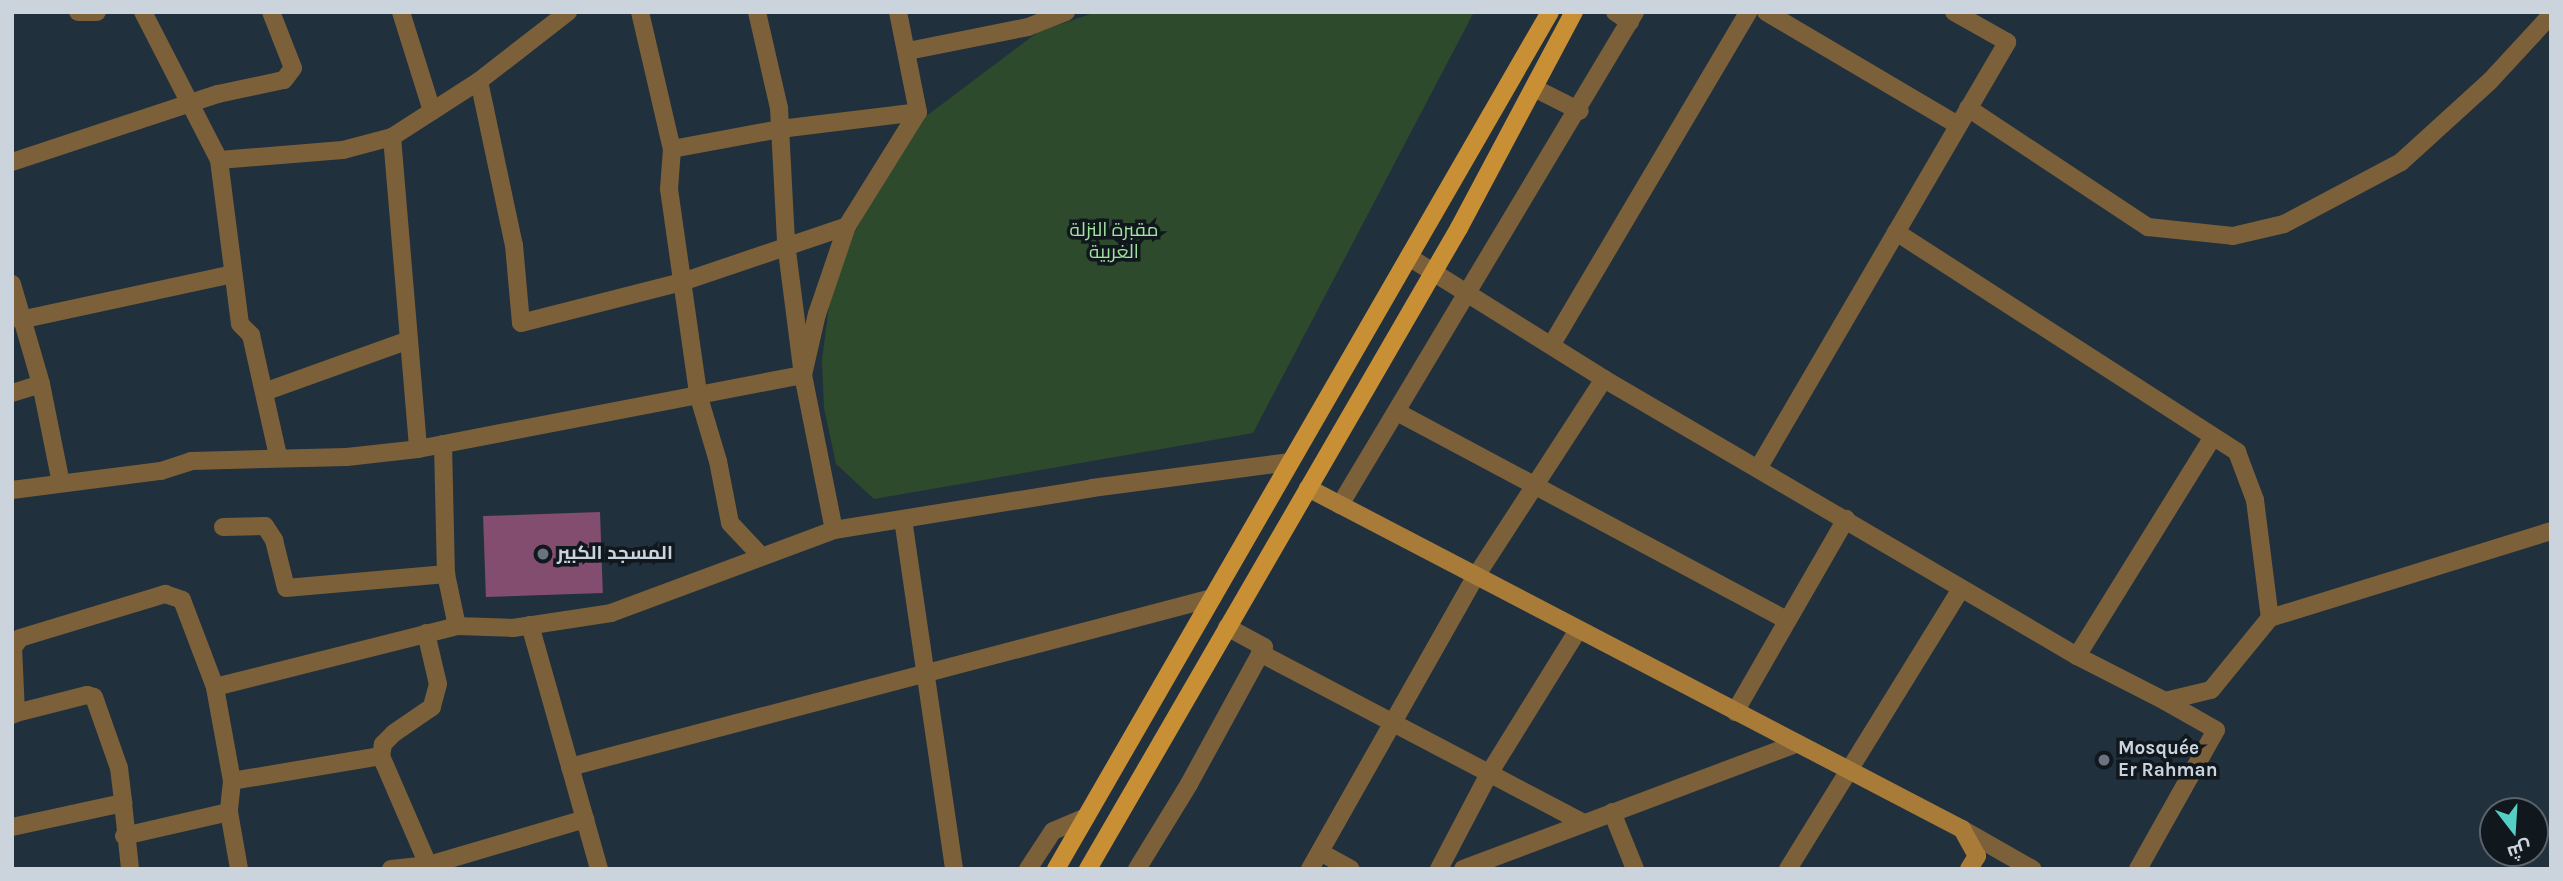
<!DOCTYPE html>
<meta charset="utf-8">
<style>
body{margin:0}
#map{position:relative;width:2563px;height:881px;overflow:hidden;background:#20303d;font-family:Karla,Cairo,sans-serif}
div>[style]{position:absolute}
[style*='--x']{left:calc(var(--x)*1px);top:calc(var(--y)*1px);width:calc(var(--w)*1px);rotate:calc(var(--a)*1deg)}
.green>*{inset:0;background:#2d4a2c}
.building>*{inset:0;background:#834d70;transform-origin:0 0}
.street>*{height:18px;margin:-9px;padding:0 9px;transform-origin:9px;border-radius:9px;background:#7c6039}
.secondary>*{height:18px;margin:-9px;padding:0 9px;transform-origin:9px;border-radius:9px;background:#a87b38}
.primary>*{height:18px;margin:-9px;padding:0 9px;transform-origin:9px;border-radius:9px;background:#c98f34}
.dots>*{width:19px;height:19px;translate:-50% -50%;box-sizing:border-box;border:4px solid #10171d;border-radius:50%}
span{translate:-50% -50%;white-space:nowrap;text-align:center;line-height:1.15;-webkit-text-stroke:7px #10171d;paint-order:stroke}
.park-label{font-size:19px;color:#a1e49e}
.poi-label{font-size:19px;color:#cbd4dd;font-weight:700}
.left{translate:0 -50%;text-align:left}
.frame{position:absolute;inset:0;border:14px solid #cbd4dd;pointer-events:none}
.north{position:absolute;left:2479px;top:797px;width:70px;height:70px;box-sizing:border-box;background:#10171d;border:2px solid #5b636a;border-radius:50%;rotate:163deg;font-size:19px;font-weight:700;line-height:28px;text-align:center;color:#cbd4dd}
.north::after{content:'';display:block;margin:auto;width:24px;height:32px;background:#55cec6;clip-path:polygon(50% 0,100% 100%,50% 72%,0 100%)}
</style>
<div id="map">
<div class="green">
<div style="clip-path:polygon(1096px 12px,1474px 12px,1253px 433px,874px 499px,836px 464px,824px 408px,822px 360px,829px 306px,852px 237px,909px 129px,1038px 32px)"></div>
</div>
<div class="building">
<div style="left:600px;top:512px;width:81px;height:117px;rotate:88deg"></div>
</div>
<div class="street">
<div style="--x:78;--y:12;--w:19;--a:0"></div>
<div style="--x:143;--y:12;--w:166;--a:62.8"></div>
<div style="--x:219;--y:160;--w:165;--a:82.7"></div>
<div style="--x:240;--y:324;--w:16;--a:45"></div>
<div style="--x:251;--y:335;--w:124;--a:77.4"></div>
<div style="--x:401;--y:12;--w:104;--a:72.6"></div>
<div style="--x:640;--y:12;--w:141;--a:76.9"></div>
<div style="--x:672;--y:149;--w:40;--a:94.3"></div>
<div style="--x:669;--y:189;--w:207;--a:81.9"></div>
<div style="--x:698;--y:394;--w:70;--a:73.4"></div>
<div style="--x:718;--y:461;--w:63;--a:79"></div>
<div style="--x:730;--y:523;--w:44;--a:46.8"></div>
<div style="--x:757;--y:12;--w:98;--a:77.1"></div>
<div style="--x:779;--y:108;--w:135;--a:87"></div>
<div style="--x:786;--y:243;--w:133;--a:82.7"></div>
<div style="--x:803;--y:375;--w:158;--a:78.7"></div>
<div style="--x:1615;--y:12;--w:18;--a:34"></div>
<div style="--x:1766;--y:12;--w:223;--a:30.5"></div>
<div style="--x:908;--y:51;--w:122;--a:-11.3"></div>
<div style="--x:1028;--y:27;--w:41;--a:-21.5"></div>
<div style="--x:479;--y:81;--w:168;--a:78"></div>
<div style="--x:514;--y:245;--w:78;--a:84.9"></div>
<div style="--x:521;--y:323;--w:166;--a:-14.3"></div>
<div style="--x:682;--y:282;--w:174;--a:-18.7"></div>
<div style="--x:1534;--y:88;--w:51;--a:26.6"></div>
<div style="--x:1968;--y:108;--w:216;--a:33.5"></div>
<div style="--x:2148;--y:227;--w:85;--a:6"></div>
<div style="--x:2233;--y:236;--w:52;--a:-13.2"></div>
<div style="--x:2284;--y:224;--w:132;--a:-27.9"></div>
<div style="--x:2401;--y:162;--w:120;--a:-42.3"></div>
<div style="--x:2490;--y:81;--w:90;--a:-47.3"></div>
<div style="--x:392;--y:137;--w:313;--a:85.2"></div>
<div style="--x:672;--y:149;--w:110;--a:-10.5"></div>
<div style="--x:780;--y:129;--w:139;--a:-7"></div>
<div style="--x:219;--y:160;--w:124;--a:-4.6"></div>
<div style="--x:343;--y:150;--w:51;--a:-14.9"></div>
<div style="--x:392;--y:137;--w:103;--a:-32.8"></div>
<div style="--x:479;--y:81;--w:113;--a:-37.8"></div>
<div style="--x:12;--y:162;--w:217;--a:-18.3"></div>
<div style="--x:218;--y:94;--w:67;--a:-12"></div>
<div style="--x:284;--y:80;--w:15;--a:-53"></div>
<div style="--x:293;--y:68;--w:60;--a:-111.4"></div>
<div style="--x:1896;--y:232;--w:406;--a:32.8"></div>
<div style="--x:2237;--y:452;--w:51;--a:69.4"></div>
<div style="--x:2255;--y:500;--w:119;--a:82.8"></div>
<div style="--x:1409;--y:257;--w:230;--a:32"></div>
<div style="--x:1604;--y:379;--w:548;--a:30.35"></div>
<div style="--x:2077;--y:656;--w:99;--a:27.1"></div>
<div style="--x:2165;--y:701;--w:47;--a:-13.4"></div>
<div style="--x:2211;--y:690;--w:93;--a:-50.7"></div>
<div style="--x:2270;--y:618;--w:294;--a:-17.2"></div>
<div style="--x:12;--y:284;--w:104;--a:73.8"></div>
<div style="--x:41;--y:384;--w:101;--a:78.6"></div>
<div style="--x:20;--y:320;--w:218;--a:-12.2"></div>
<div style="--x:1552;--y:344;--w:386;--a:-59.4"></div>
<div style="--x:264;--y:392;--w:154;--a:-19.7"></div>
<div style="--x:12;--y:393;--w:30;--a:-17"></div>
<div style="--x:1397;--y:412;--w:442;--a:28.1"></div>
<div style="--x:443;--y:444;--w:130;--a:88.7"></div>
<div style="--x:446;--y:574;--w:53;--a:78.1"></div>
<div style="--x:457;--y:626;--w:56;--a:2"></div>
<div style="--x:513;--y:628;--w:99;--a:-8.7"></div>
<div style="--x:611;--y:613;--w:238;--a:-20.4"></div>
<div style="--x:834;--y:530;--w:261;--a:-9.2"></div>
<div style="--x:1092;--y:488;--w:200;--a:-7.5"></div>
<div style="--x:1759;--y:467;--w:492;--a:-59.7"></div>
<div style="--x:2007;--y:42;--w:61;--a:-150.5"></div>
<div style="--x:12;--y:490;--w:150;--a:-7.3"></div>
<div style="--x:161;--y:471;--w:32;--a:-18"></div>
<div style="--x:191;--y:461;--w:156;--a:-1.5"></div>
<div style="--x:347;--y:457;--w:71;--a:-6.4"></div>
<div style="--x:418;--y:449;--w:392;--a:-10.9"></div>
<div style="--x:803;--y:375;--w:63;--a:-77.1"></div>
<div style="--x:817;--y:314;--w:93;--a:-71.2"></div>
<div style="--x:847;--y:226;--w:134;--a:-58.1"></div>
<div style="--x:918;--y:112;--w:102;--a:-101.3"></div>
<div style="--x:1340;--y:505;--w:575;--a:-59.1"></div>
<div style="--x:903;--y:519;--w:354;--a:81.7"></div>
<div style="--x:223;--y:527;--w:42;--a:-1.4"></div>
<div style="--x:265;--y:526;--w:17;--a:57"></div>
<div style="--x:274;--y:540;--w:49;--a:76"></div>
<div style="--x:286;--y:588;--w:161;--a:-5"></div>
<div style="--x:530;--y:625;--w:254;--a:74.2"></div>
<div style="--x:426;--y:633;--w:52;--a:76.8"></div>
<div style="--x:438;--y:684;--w:24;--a:105"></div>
<div style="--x:432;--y:707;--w:46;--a:145.6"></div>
<div style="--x:394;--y:733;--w:16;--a:135"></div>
<div style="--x:383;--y:744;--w:12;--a:99"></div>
<div style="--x:381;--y:756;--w:123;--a:66.6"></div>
<div style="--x:1260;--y:653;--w:364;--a:27.7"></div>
<div style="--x:2077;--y:656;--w:258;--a:-58.2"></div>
<div style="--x:1735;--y:712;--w:223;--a:-60.1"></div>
<div style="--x:16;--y:713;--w:73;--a:-14.2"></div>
<div style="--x:87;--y:695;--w:7;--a:16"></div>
<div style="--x:94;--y:697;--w:75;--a:70.6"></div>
<div style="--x:119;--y:768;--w:35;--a:83"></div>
<div style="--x:12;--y:715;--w:4;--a:-27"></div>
<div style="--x:16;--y:713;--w:65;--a:-92.6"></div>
<div style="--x:13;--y:648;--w:12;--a:-55"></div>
<div style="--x:20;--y:638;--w:152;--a:-16.9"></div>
<div style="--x:165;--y:594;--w:18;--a:19"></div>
<div style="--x:182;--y:600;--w:93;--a:69.2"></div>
<div style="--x:381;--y:756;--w:151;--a:170.5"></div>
<div style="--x:232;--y:781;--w:96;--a:-100.3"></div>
<div style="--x:215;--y:687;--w:250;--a:-14.1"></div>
<div style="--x:570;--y:767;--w:664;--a:-14.75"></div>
<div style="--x:232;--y:781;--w:31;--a:96"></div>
<div style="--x:229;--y:812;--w:58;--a:80"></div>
<div style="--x:1612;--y:812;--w:61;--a:68"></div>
<div style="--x:12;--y:827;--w:114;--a:-12.2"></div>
<div style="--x:123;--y:803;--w:66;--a:83.9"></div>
<div style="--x:1962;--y:829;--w:81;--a:29.7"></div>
<div style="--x:124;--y:836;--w:108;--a:-12.9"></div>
<div style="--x:1320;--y:852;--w:35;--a:29"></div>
<div style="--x:391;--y:869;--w:38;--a:-6"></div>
<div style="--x:429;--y:865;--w:163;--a:-16.4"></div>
<div style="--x:1028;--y:869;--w:45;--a:-56.7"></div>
<div style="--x:1053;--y:831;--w:36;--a:-23"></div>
<div style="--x:1137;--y:869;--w:100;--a:-58.5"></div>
<div style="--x:1189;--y:784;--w:156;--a:-61.3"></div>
<div style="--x:1264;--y:647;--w:42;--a:-151.6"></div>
<div style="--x:1310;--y:869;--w:337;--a:-60.5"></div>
<div style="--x:1476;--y:576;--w:235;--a:-57"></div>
<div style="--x:1439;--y:869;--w:110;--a:-62.3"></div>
<div style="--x:1490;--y:772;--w:167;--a:-58.2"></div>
<div style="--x:1463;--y:869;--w:356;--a:-20.6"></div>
<div style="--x:1788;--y:869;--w:329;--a:-58.3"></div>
<div style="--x:2138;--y:869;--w:159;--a:-60.7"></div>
<div style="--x:2216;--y:730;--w:59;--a:-150.4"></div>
</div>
<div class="secondary">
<div style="--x:1308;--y:488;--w:738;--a:27.54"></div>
<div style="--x:1962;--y:829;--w:31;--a:61"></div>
<div style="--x:1977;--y:856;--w:15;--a:122"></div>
</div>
<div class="primary">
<div style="--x:1056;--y:869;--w:989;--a:-60.04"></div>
<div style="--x:1088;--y:869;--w:741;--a:-59.94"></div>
<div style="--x:1459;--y:228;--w:245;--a:-62"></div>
</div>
<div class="dots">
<div style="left:543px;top:554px;background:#6b7280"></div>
<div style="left:2104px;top:760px;background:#6b7280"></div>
</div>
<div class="park-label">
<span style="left:1114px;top:242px">مقبرة النزلة<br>الغربية</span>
</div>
<div class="poi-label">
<span class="left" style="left:557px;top:554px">المسجد الكبير</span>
<span class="left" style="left:2118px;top:760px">Mosquée<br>Er Rahman</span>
</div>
<div class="frame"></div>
<div class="north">ش</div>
</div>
